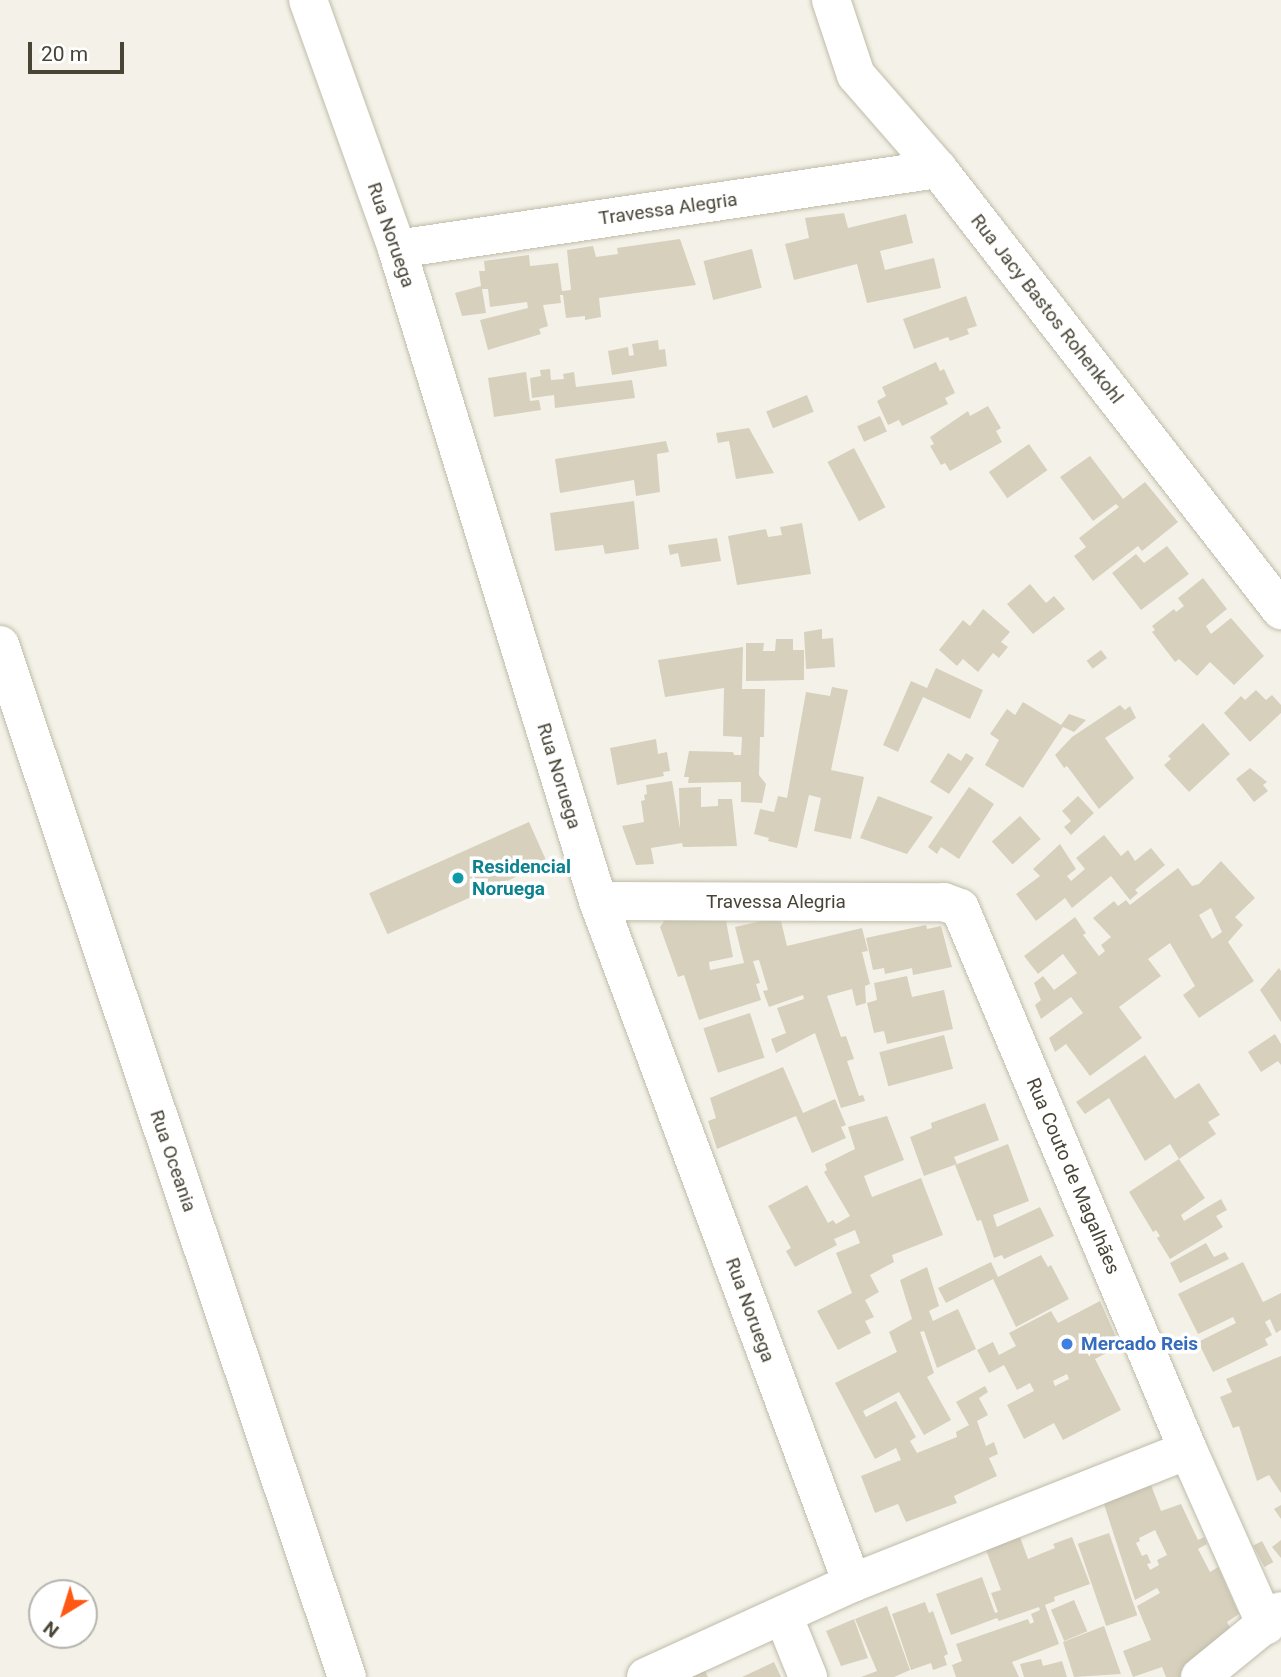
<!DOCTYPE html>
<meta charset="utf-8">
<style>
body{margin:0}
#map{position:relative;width:1281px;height:1677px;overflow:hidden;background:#f4f2e8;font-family:Roboto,sans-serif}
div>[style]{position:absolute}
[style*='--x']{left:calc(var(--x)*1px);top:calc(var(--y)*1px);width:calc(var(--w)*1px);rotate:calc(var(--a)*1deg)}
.building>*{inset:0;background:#d6d0bd;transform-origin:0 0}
.roads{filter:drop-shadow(0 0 2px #c0bcaa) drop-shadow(0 0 2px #c0bcaa)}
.minor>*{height:38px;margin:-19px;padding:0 19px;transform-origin:19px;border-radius:19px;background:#fff}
.dots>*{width:19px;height:19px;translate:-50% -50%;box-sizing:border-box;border:4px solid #fff;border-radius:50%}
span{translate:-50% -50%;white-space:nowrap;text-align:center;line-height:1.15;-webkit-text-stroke:7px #fff;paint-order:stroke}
.street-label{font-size:19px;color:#484436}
.culture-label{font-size:19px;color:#0d838f;font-weight:700}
.left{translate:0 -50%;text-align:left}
.shop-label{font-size:19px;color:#366cbe;font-weight:700}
.north{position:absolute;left:28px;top:1579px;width:70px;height:70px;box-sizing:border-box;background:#fff;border:2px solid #b6b4af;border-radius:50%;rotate:218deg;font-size:19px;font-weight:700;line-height:28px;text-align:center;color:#484436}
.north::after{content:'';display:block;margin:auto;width:24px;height:32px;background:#ff5814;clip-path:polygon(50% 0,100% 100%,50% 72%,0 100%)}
.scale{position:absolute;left:28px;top:42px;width:96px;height:32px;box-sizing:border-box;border:4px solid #484436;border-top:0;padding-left:9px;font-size:21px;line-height:24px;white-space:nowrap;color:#484436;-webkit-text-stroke:5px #fff;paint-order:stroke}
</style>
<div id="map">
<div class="building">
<div style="clip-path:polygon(844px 213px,848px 228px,906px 214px,913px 243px,880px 251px,885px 270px,934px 258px,941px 288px,867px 303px,857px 264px,794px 280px,785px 244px,809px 238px,805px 218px)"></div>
<div style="clip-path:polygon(680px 239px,696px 285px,599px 298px,601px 317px,585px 320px,585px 316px,566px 318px,563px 295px,560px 295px,561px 303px,543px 305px,548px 326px,539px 329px,541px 334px,488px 350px,480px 320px,528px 308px,527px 302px,490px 307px,488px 289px,482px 289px,486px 313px,462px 316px,455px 293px,481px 286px,479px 271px,485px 271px,484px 261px,529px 255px,530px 266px,558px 263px,562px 291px,571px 290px,567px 250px,593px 246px,596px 257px,618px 254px,617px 248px)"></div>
<div style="left:752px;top:249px;width:40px;height:50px;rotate:76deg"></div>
<div style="clip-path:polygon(966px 296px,977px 326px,967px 329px,969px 334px,950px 341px,948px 337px,914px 349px,903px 319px)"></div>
<div style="clip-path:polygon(658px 340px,659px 350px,665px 349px,667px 366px,612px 375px,608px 351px,628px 347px,629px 356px,634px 355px,632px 344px)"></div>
<div style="clip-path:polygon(936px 362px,940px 371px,944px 369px,955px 393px,945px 398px,948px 404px,902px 426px,899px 420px,888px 425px,877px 401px,886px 396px,882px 387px)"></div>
<div style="clip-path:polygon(550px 369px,551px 380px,564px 379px,563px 374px,574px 372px,576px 387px,632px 380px,635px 398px,555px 408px,554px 395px,532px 398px,530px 378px,541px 376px,540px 370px)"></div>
<div style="clip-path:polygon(526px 372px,530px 401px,539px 400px,541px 410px,494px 417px,488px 378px)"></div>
<div style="left:807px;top:395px;width:18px;height:44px;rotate:68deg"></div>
<div style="clip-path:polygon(988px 406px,1001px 428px,996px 431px,1002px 442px,950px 471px,945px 463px,941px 465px,930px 446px,934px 444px,930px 437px,968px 411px,970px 416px)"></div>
<div style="left:880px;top:416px;width:17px;height:25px;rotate:66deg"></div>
<div style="clip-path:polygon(749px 428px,774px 473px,736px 479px,729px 441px,718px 443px,716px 433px)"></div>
<div style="clip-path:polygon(666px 441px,669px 452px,657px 454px,660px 492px,636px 496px,634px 480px,560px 493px,555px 459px)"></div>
<div style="left:1029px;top:444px;width:32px;height:49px;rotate:55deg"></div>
<div style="left:854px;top:448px;width:67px;height:30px;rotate:62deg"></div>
<div style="clip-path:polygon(1090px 456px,1123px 499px,1145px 482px,1178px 522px,1142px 551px,1138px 546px,1093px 581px,1074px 556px,1086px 547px,1079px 538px,1119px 507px,1116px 504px,1093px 521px,1060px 477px)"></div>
<div style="clip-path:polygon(634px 501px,639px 549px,605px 554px,603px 545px,555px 551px,550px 513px)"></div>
<div style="clip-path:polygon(802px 523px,811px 574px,737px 585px,728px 536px,766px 529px,768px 537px,782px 535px,780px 527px)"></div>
<div style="clip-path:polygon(717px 538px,721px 561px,681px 567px,678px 553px,670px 555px,668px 545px)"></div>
<div style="clip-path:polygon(1167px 546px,1189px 574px,1141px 610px,1112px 573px,1136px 554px,1144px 563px)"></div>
<div style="clip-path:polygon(1203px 578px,1227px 609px,1206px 626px,1211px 634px,1231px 618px,1264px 656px,1234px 685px,1210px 662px,1197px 676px,1179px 659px,1175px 662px,1152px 632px,1155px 630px,1152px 626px,1174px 609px,1176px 612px,1184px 606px,1178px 598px)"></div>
<div style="clip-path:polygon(1030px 584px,1046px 603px,1054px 596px,1065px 609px,1033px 634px,1007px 604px)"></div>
<div style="clip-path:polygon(983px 609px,1010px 632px,1001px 642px,1008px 647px,999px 658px,993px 653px,978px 672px,963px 659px,957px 666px,939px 650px,963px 620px,970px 626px)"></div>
<div style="clip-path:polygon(822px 629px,822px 639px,833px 638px,835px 667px,806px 669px,804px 632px)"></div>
<div style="clip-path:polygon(776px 639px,793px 639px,793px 650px,804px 650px,804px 680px,746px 681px,746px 643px,764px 643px,763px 651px,775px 651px)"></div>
<div style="clip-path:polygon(743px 647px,742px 689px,765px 689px,764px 737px,760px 737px,759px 775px,766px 784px,762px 803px,741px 802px,741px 782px,688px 783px,689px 777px,684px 777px,689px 751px,733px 752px,734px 755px,741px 755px,742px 737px,723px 736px,724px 688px,665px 697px,658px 660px)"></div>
<div style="left:1101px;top:650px;width:10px;height:18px;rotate:53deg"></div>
<div style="clip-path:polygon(936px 668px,983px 690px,970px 719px,923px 697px,898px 752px,883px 745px,911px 681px,927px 688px)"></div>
<div style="clip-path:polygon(832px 687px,848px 690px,831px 770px,864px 777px,851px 839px,814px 831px,821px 798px,809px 795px,797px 848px,768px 841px,769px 838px,754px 834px,760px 809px,774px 812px,778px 796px,787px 798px,806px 692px,830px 696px)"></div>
<div style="clip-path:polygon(1256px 690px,1266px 700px,1272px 695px,1281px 705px,1281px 713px,1250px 742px,1224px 713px,1241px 696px,1245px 700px)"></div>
<div style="clip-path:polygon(1023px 702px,1061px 725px,1069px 714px,1086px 720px,1074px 732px,1063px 727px,1023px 788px,985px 765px,999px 740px,990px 734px,1007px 709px,1015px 715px)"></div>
<div style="clip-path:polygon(1120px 705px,1125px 710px,1130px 706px,1136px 718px,1105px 738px,1134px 778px,1099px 809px,1067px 766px,1064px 768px,1055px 755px,1072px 737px)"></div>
<div style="clip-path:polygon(1203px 723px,1230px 754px,1189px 792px,1164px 765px,1171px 759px,1168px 756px)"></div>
<div style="clip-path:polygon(656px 739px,658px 754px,667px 752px,670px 771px,663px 772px,664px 776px,617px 785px,610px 748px)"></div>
<div style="clip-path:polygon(948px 753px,961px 761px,966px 753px,974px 758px,949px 794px,930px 782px)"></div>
<div style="clip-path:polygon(1250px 768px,1267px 782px,1263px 785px,1268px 791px,1254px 802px,1236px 779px)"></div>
<div style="clip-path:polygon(672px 781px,680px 829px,679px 788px,701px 787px,701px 807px,718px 806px,718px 799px,732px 799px,737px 846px,683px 847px,682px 843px,651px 848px,654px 864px,636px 865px,622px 826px,644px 822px,641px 801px,645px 800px,644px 795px,647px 794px,646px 785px)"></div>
<div style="clip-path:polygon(969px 787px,994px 804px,959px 859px,941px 847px,937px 854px,928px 847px)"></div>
<div style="clip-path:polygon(878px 796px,933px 817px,907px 854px,860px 838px)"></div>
<div style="clip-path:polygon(1078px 796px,1094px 813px,1071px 835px,1064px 827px,1071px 821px,1062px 811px)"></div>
<div style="left:1020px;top:816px;width:31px;height:38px;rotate:48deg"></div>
<div style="left:529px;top:822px;width:45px;height:175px;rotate:66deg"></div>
<div style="clip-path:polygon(1104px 835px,1121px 856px,1128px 850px,1135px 861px,1151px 848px,1165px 865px,1135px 890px,1138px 893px,1130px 900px,1111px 876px,1072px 908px,1065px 898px,1036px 921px,1016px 894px,1040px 876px,1033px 869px,1060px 844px,1076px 869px,1067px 876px,1071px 881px,1085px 869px,1076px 858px)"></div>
<div style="clip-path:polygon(evenodd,1221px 861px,1255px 898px,1235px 917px,1243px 925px,1228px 942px,1254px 981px,1199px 1018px,1183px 995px,1195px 986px,1170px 943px,1148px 959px,1161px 976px,1119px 1007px,1142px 1038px,1090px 1076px,1066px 1044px,1055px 1052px,1049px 1038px,1083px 1013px,1071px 997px,1041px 1019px,1035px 1005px,1041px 1000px,1034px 983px,1043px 976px,1054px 990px,1077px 973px,1063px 954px,1038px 974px,1024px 956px,1075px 917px,1086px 933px,1083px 935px,1099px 956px,1105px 951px,1101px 945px,1111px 937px,1093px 918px,1114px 901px,1118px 906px,1126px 900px,1130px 905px,1178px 868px,1192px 886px,1199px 884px,1221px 861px,1211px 908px,1222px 932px,1212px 939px,1199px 915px,1211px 908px)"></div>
<div style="clip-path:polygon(780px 917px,787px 946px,862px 928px,868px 951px,862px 952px,870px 984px,865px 986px,866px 1003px,856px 1006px,852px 989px,827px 996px,841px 1037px,846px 1036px,854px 1059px,847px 1061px,859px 1096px,863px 1095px,865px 1101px,841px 1108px,815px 1033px,776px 1053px,771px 1039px,786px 1033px,777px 1008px,804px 999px,803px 995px,769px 1007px,763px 991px,768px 990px,759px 960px,753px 961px,760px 983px,756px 984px,761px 1000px,699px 1020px,684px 975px,678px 977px,660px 927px,665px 920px,726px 921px,733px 957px,709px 962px,710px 970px,744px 963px,735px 927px)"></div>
<div style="clip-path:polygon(926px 925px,927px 929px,941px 926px,952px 967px,913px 975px,912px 968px,885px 974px,884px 968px,873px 970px,866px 938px)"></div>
<div style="clip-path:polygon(1279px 968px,1281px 971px,1281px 1022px,1260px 990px)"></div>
<div style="clip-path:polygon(907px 976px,912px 997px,944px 990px,953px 1029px,887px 1044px,884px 1031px,874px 1033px,867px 1003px,877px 1000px,874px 983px)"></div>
<div style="left:750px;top:1013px;width:47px;height:49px;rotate:72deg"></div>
<div style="clip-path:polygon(1275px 1034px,1281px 1044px,1281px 1065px,1278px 1061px,1261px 1072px,1248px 1052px)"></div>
<div style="left:944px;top:1035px;width:35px;height:67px;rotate:75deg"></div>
<div style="clip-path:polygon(1145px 1055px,1175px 1099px,1199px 1083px,1220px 1115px,1208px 1122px,1216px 1134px,1179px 1159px,1170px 1144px,1145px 1161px,1109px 1098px,1085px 1114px,1076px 1102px)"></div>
<div style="clip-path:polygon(783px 1067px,803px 1113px,835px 1099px,846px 1125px,841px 1127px,846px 1138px,812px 1153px,796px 1116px,717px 1149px,708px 1121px,716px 1118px,710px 1098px)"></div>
<div style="clip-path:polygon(985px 1103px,999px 1140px,954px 1157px,957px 1164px,924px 1176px,910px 1137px,932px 1128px,931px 1123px)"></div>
<div style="clip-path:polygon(887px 1116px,904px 1160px,864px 1176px,872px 1197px,921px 1178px,943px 1235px,892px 1255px,894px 1262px,870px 1275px,879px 1292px,865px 1300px,874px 1317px,865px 1321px,871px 1333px,838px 1350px,817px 1311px,852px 1293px,836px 1253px,860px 1243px,855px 1230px,834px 1239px,837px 1245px,795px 1267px,786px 1251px,791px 1248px,768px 1206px,807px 1185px,828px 1223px,833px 1220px,836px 1224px,850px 1216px,824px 1172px,827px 1170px,825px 1164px,855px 1149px,848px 1127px)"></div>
<div style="clip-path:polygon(1008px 1144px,1029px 1201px,993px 1215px,997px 1227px,1040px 1207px,1054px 1236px,1004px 1259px,1002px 1255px,994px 1258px,981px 1220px,977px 1221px,955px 1165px)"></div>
<div style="clip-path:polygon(1179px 1159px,1205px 1198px,1181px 1215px,1184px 1221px,1221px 1199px,1227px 1210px,1216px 1216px,1223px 1227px,1170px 1259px,1157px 1238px,1160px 1236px,1156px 1230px,1153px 1232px,1129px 1192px)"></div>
<div style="clip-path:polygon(1206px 1243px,1214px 1257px,1225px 1252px,1229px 1259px,1180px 1283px,1170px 1263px)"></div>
<div style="clip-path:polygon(1041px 1255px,1048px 1267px,1051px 1265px,1069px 1299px,1016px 1327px,993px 1279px,946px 1303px,938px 1288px,991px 1262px,998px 1277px)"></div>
<div style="clip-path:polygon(1243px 1262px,1263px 1302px,1281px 1293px,1281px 1330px,1276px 1333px,1270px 1319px,1265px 1322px,1272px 1335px,1265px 1339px,1268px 1345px,1213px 1372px,1198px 1342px,1236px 1323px,1233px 1317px,1198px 1334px,1178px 1294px)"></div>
<div style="clip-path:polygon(927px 1267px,939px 1306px,929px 1311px,933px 1321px,958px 1309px,976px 1349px,937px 1368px,924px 1331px,920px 1332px,934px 1373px,927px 1377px,951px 1420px,924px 1435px,899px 1392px,863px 1411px,866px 1417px,896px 1401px,916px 1437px,910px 1441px,917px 1453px,957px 1437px,956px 1432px,969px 1425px,956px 1402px,985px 1386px,988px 1392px,979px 1398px,988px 1415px,977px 1421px,986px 1446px,994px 1442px,998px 1454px,989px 1458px,997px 1476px,954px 1496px,957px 1503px,906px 1522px,898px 1504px,875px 1513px,861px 1476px,901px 1460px,896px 1448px,875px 1459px,835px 1383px,897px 1352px,889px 1332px,912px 1319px,900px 1280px)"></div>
<div style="clip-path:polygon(evenodd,1100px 1301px,1120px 1346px,1095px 1359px,1121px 1410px,1063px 1440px,1054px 1423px,1024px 1439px,1007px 1405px,1034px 1391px,1030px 1383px,1017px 1390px,1004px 1365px,989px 1373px,977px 1350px,993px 1342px,999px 1355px,1016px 1346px,1009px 1333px,1051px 1311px,1058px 1323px,1100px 1301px,1067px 1374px,1069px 1379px,1055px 1386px,1053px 1381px,1067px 1374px)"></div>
<div style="clip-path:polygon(1281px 1356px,1281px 1493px,1269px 1475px,1257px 1481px,1239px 1426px,1233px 1428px,1220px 1397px,1232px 1392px,1226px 1379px)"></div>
<div style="clip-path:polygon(evenodd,1151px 1485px,1161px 1511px,1181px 1504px,1198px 1540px,1204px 1537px,1207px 1544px,1198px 1549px,1210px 1572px,1218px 1567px,1239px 1614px,1227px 1622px,1234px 1635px,1181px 1677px,1166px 1677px,1162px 1667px,1133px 1677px,1123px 1651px,1151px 1640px,1137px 1606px,1160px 1593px,1157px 1588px,1135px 1600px,1103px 1501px,1151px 1485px,1155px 1530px,1167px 1555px,1157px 1560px,1159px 1565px,1150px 1570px,1147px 1564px,1151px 1563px,1147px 1554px,1142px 1556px,1136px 1543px,1140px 1541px,1139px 1538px,1155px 1530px)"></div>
<div style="clip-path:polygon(1281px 1505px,1281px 1519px,1274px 1509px)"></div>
<div style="left:1109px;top:1533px;width:87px;height:33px;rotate:71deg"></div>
<div style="clip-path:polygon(1020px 1537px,1028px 1559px,1055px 1548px,1053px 1544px,1072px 1537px,1090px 1584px,1054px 1597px,1055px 1601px,1045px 1605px,1059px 1644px,1012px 1662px,1019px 1677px,956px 1677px,952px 1665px,962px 1661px,956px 1644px,1028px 1619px,1030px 1624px,1034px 1622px,1031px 1614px,1040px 1610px,1039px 1607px,999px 1621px,997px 1618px,951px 1635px,936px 1594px,982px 1577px,995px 1613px,998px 1612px,991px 1593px,1001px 1590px,986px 1550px)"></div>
<div style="clip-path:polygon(1281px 1540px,1281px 1558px,1272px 1547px)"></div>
<div style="left:1262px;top:1541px;width:24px;height:10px;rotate:62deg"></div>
<div style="left:1074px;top:1600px;width:34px;height:25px;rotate:67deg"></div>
<div style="clip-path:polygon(925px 1602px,929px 1613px,933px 1611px,948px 1654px,944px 1656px,947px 1665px,933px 1670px,931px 1663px,911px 1670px,892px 1614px)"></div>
<div style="clip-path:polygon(887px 1606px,910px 1670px,894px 1677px,861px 1677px,877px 1671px,855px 1619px)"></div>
<div style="clip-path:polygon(854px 1619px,868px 1658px,841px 1666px,826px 1631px)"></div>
<div style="clip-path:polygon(1104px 1626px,1121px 1674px,1074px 1677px,1063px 1642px)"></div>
<div style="clip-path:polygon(1041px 1659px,1043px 1666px,1062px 1661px,1067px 1677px,1024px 1677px,1020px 1664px)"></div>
<div style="clip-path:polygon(774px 1662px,781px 1677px,742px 1677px)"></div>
<div style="clip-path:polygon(702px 1665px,708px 1677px,677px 1677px)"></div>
</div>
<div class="roads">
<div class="minor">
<div style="--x:308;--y:0;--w:264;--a:70.3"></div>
<div style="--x:397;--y:249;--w:682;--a:72.87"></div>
<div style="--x:598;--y:901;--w:728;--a:69.57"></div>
<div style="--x:831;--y:0;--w:79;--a:71.6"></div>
<div style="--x:856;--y:75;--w:125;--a:48.9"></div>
<div style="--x:938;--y:169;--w:559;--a:52.13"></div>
<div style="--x:397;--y:249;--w:547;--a:-8.41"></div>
<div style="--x:0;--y:645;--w:1089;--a:71.42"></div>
<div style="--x:598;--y:901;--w:346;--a:0.2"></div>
<div style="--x:944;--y:902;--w:17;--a:21"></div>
<div style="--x:960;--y:908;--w:588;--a:67.19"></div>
<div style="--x:1188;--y:1450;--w:192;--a:66"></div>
<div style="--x:783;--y:1615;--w:67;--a:68"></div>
<div style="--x:646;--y:1677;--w:226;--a:-24.5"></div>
<div style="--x:852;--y:1583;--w:361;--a:-21.6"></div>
<div style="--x:1200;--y:1677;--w:104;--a:-39.2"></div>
</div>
</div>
<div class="dots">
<div style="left:458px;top:878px;background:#0f9aa8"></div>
<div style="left:1067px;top:1344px;background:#3f7fe0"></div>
</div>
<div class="street-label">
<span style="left:668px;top:209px;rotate:-8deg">Travessa Alegria</span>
<span style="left:391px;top:235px;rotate:71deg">Rua Noruega</span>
<span style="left:1047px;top:309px;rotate:52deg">Rua Jacy Bastos Rohenkohl</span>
<span style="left:559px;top:776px;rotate:73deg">Rua Noruega</span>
<span style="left:776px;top:902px">Travessa Alegria</span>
<span style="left:173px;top:1161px;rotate:71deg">Rua Oceania</span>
<span style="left:1073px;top:1176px;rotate:67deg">Rua Couto de Magalhães</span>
<span style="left:750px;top:1310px;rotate:70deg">Rua Noruega</span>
</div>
<div class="culture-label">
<span class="left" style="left:472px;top:878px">Residencial<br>Noruega</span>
</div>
<div class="shop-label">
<span class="left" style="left:1081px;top:1344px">Mercado Reis</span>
</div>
<div class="north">N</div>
<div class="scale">20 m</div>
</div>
